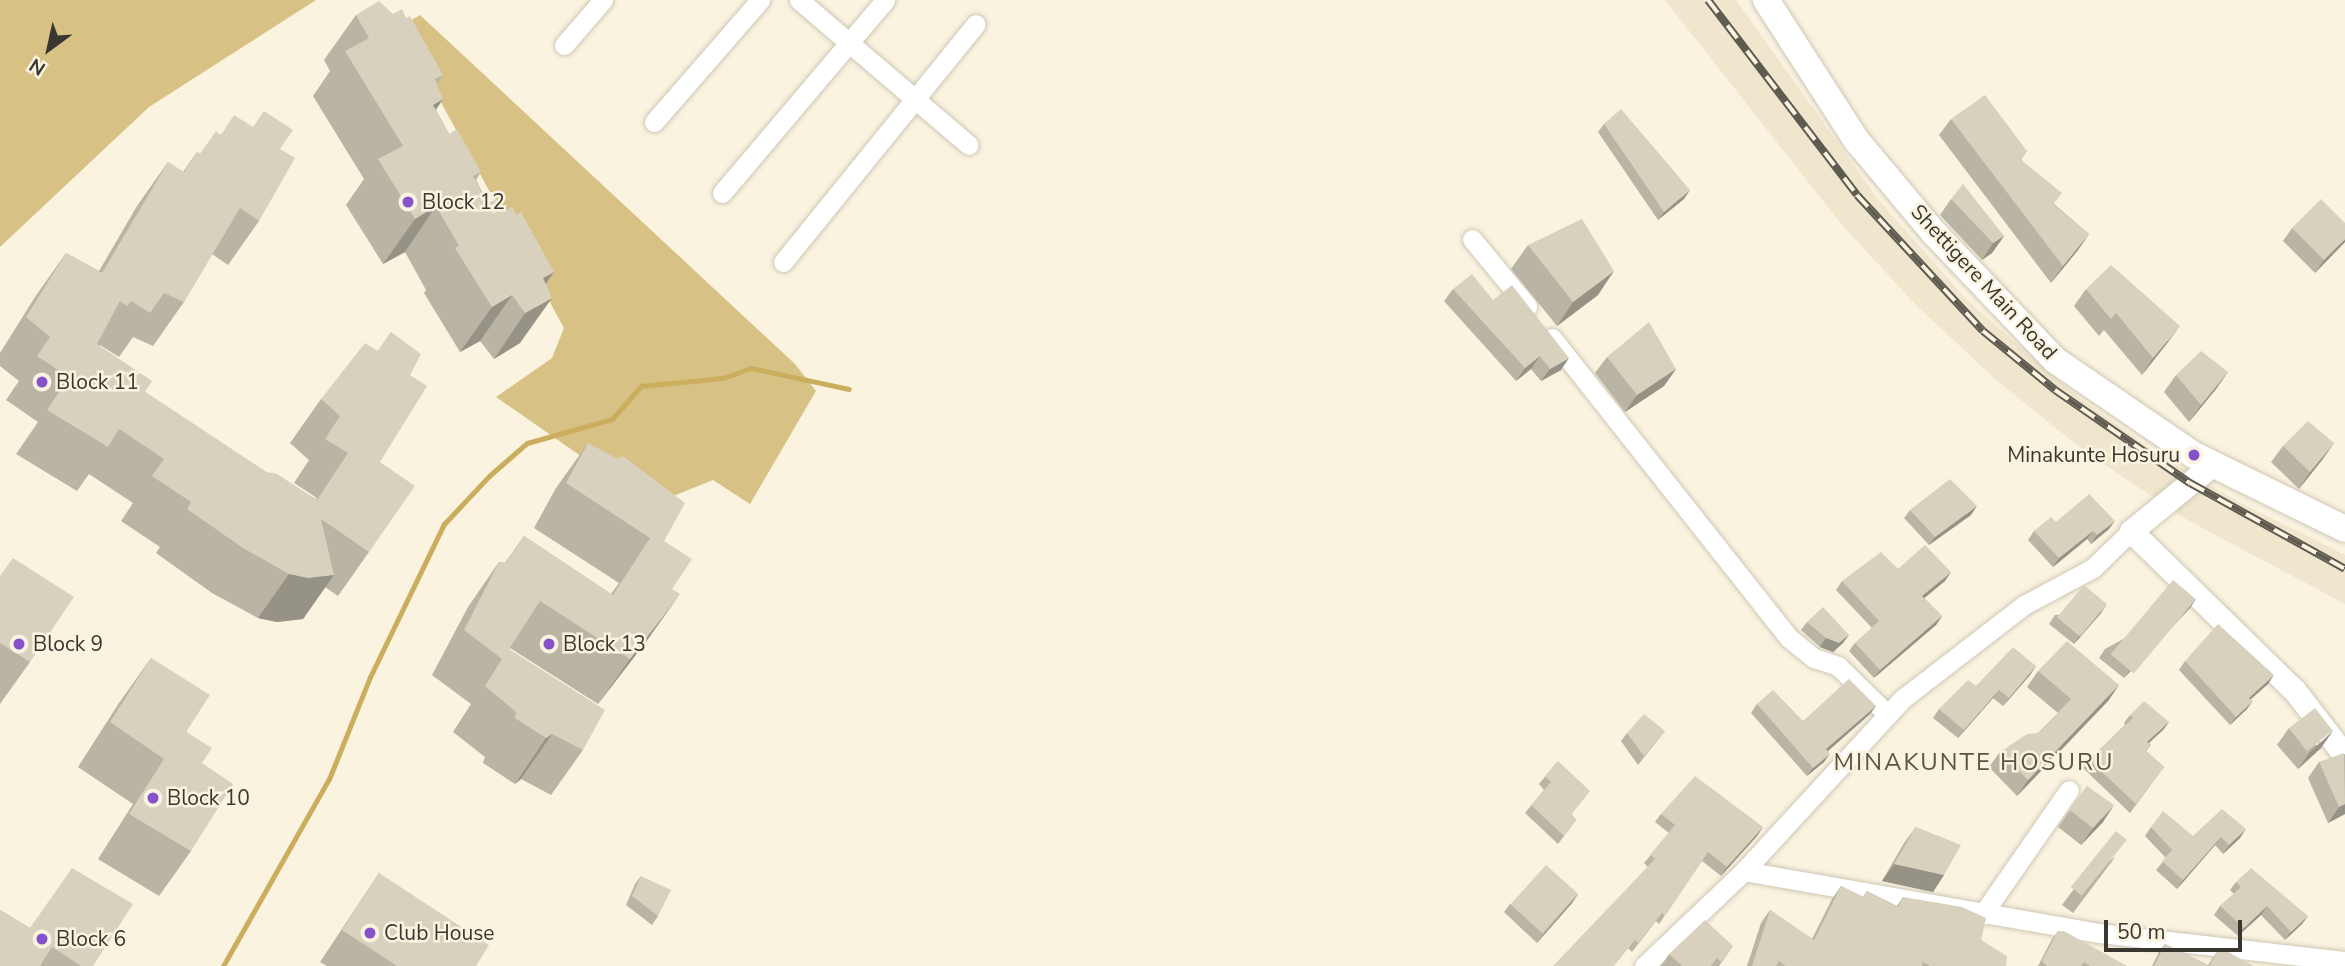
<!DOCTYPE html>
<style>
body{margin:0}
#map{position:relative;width:2345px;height:966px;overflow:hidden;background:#faf3e0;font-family:"Nunito Sans",sans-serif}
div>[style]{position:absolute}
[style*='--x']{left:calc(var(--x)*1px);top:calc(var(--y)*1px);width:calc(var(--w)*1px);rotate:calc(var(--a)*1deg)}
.built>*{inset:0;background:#f0e6cd}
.green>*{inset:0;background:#d7c184}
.stream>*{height:5px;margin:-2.5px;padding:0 2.5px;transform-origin:2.5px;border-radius:2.5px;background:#cbae5d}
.roads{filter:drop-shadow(0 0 2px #cec7b5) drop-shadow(0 0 2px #cec7b5)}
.minor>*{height:19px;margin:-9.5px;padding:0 9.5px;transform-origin:9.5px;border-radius:9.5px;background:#fff}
.tertiary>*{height:23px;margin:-11.5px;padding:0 11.5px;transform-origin:11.5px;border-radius:11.5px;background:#fff}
.secondary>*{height:26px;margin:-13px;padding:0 13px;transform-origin:13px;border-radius:13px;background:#fff}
.rail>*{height:8px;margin-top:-4px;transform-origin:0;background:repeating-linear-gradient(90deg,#faf3e0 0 16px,#5e5b51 0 32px);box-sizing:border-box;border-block:2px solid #5e5b51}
.wall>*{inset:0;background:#b9b4a3}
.shaded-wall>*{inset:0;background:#969285}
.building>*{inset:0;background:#d7d1be;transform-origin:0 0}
.dots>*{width:19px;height:19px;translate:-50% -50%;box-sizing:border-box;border:4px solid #faf3e0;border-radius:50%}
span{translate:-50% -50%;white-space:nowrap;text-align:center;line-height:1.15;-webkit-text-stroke:5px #faf3e0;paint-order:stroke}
.poi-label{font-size:21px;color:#39372f}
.left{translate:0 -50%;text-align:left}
.right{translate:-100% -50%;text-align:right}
.street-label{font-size:21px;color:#39372f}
.quarter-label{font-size:24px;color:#5b5545;letter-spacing:2px}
.north{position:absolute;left:14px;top:14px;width:70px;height:70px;-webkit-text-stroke:5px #faf3e0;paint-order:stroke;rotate:213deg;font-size:19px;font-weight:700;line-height:28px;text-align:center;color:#39372f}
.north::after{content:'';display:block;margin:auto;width:24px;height:32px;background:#39372f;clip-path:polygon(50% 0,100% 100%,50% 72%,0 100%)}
.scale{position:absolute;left:2104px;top:920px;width:138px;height:32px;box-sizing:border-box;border:4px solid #39372f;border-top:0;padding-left:9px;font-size:21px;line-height:24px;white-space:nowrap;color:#39372f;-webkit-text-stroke:5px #faf3e0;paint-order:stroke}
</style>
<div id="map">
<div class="built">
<div style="clip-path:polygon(1665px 0,1736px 0,1877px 198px,1967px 300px,2077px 396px,2155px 452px,2235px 500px,2345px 555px,2345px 604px,2189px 521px,2087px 453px,1996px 380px,1916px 305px,1842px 225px)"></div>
</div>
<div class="green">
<div style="clip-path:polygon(0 0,316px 0,149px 107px,0 247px)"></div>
<div style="clip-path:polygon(420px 15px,795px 364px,816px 391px,750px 504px,713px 480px,651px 505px,496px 397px,552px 358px,564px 328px,400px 27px)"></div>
</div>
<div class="stream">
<div style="--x:223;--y:966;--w:215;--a:-60.5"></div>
<div style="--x:329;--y:779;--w:110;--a:-68.1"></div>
<div style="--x:370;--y:677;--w:170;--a:-64.2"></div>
<div style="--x:444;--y:524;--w:66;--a:-46.8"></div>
<div style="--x:489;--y:476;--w:50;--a:-41"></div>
<div style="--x:527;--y:443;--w:88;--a:-15.8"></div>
<div style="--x:612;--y:419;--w:44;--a:-48.7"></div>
<div style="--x:641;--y:386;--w:82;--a:-5.6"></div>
<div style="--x:723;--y:378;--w:30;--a:-20"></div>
<div style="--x:751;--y:368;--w:100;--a:12.1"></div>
</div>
<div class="roads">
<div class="minor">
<div style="--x:799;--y:0;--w:223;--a:40.5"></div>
<div style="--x:564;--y:45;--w:60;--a:-49.1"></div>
<div style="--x:654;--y:122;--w:162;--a:-49"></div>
<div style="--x:722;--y:193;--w:253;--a:-49.8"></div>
<div style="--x:1472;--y:239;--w:87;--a:50.6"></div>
<div style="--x:783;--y:262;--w:306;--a:-51"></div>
<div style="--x:1552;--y:338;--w:382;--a:51.7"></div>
<div style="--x:1789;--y:638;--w:32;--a:39"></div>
<div style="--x:1814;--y:658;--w:25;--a:18"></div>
<div style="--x:1838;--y:666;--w:70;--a:44.4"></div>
<div style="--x:1744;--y:871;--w:232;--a:-47.4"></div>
<div style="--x:1901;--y:700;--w:155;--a:-37.7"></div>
<div style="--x:2024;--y:605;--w:78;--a:-28.2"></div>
<div style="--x:2093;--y:568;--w:53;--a:-44.2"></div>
<div style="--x:1982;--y:915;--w:152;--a:-55.2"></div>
<div style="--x:1644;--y:966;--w:138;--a:-43.5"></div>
<div style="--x:1744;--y:871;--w:360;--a:9.9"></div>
<div style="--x:2099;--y:933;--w:248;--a:6.5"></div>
</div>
<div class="tertiary">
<div style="--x:2213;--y:464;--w:106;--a:140.7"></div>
<div style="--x:2131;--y:531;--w:229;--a:44.3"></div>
<div style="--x:2295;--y:691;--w:82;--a:52.4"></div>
</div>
<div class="secondary">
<div style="--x:1766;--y:0;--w:168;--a:57.2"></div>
<div style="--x:1857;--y:141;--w:120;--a:50.1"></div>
<div style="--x:1934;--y:233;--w:175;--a:46.4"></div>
<div style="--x:2055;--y:360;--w:168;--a:34.4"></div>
<div style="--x:2194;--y:455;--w:168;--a:26.1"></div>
</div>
</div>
<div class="rail">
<div style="--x:1708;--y:0;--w:245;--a:52.6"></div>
<div style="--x:1857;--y:195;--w:185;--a:47.2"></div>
<div style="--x:1983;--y:331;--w:93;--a:39.3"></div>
<div style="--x:2055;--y:390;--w:164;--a:34.6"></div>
<div style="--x:2190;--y:483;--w:177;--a:29"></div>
</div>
<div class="wall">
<div style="clip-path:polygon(393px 14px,406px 18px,443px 75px,437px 84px,443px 99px,436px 110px,449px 134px,481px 172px,476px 180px,488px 203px,503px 212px,517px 215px,554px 272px,546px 284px,520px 343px,494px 359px,480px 341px,460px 352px,424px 293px,426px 290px,405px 252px,383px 264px,346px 205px,364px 179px,313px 96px,330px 71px,324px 60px,356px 15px)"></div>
<div style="clip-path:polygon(1951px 119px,2027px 151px,2021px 159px,2054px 204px,2089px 234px,2078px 250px,2051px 283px,1939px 135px)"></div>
<div style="clip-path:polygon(1604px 124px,1684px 199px,1658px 220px,1598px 132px)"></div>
<div style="clip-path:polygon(221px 134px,280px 149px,259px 221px,228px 265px,212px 254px,184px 302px,153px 346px,133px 337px,119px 357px,100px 345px,99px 346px,145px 392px,266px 472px,316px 499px,317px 498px,294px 483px,309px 460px,290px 443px,321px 399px,378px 351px,391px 332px,410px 375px,380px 462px,369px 552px,338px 596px,325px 587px,303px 619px,277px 622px,258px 618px,212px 593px,156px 553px,160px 547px,121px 521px,133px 503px,89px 474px,77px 491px,16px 454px,38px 422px,6px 400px,19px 381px,0 366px,0 353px,35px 297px,66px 253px,99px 271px,137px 206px,168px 162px,183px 172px,197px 152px,200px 154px)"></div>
<div style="clip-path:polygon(1951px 199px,2004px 236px,1992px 253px,1982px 260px,1940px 215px)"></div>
<div style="clip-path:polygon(2292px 228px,2345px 242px,2315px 273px,2283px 241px)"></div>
<div style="clip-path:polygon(1528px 245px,1598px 295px,1557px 326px,1511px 269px)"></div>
<div style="clip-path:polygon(1453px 289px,1493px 300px,1561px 370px,1541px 381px,1531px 369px,1516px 381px,1444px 301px)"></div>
<div style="clip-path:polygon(2086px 289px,2168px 342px,2142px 375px,2104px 330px,2099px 336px,2074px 306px)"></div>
<div style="clip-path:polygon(1607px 357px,1676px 369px,1664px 386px,1625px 412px,1595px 373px)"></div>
<div style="clip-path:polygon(2228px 372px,2216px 389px,2189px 422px,2164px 392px,2176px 375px)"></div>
<div style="clip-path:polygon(588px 443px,664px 541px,672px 589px,648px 639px,598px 704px,510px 648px,509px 649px,583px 750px,551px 795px,521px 779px,515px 784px,483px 763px,485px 757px,453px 732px,471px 704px,432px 675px,468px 607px,499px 562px,505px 563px,524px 536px,611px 594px,619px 583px,534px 528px,556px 488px)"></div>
<div style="clip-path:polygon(2334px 443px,2322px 460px,2299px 489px,2271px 462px,2283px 446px)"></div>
<div style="clip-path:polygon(1910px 510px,1971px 515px,1929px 545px,1904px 518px)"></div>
<div style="clip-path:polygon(2056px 522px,2109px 529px,2091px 544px,2087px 539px,2053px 567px,2028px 540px,2034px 531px)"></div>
<div style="clip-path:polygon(1898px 569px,1945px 581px,1924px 598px,1942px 616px,1936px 625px,1874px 678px,1849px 651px,1855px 643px,1872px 628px,1836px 590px,1842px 581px)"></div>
<div style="clip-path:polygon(0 576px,30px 662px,0 704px)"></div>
<div style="clip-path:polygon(2196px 599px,2190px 608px,2124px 678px,2099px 658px,2105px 649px)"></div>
<div style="clip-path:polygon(2101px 613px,2074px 644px,2049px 624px,2055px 615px)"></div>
<div style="clip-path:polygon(1807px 622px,1843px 643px,1833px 652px,1820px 647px,1801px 630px)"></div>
<div style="clip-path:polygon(151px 658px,202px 763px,191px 851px,159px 896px,98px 859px,133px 804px,78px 767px,119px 703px)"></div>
<div style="clip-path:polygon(2185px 661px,2268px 684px,2251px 699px,2247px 709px,2230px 725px,2179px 670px)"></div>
<div style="clip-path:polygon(2036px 666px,2030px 675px,2003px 706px,1993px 698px,1958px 738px,1933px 718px,1939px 709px,1976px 686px)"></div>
<div style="clip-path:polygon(2038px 671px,2119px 685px,2108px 701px,2017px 796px,1989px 767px,2000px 752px,2038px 733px,2058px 713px,2027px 687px)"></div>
<div style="clip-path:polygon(1757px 704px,1803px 721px,1876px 706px,1870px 714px,1828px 751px,1824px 762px,1807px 776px,1751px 713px)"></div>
<div style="clip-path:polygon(2130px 715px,2169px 722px,2163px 730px,2149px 743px,2151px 745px,2146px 751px,2164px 767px,2130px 813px,2083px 768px,2089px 760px,2125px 725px,2124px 723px)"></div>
<div style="clip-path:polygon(2289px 728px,2321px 748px,2298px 769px,2277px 745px)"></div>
<div style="clip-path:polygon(1665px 731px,1638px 765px,1621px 741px,1627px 733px)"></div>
<div style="clip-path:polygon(2345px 754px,2345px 814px,2328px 823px,2308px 778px,2319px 762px)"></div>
<div style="clip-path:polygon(1558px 761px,1572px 815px,1576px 820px,1558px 844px,1525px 813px,1544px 790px,1539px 784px)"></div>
<div style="clip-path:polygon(2087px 786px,2103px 822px,2081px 845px,2058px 827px)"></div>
<div style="clip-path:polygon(1661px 814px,1763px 827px,1757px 836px,1721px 876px,1702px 861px,1659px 924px,1656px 921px,1632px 952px,1628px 948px,1648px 867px,1644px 863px,1669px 833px,1655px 822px)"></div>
<div style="clip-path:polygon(1916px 827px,1944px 875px,1933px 892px,1882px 881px,1904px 843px)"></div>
<div style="clip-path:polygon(2151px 827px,2193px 836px,2240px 838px,2223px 854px,2215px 845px,2177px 889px,2156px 870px,2166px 858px,2145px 836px)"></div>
<div style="clip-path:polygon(2116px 856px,2073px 913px,2062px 905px,2074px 889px)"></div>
<div style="clip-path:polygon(379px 873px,476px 966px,327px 966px,320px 962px)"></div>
<div style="clip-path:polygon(641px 876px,658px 916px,652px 925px,626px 905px,635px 884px)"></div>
<div style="clip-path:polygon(2236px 882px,2308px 916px,2302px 924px,2285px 940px,2261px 915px,2238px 936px,2214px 915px,2220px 906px,2234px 894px,2230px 890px)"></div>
<div style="clip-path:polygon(1841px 886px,1863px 897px,1867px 891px,1897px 906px,1903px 897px,1981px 940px,2006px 966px,1747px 966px,1761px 923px,1770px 910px,1812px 939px,1832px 899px)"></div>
<div style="clip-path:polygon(1578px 894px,1572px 903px,1537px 943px,1504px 912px,1510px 904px)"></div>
<div style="clip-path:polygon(0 910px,93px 966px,0 966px)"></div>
<div style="clip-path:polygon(2058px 931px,2127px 966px,2038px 966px,2052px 939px)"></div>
<div style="clip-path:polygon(2165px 944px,2208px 965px,2218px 950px,2253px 966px,2152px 966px,2159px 952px)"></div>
<div style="clip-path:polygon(1733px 946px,1719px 966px,1661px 966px,1669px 954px)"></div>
</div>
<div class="shaded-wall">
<div style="clip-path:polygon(443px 99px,412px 144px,433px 105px)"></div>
<div style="clip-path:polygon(1690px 190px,1684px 199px,1658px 220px,1664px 212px)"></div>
<div style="clip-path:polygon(436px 206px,405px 252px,383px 264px,415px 219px)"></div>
<div style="clip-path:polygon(2089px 234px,2078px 250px,2051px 283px,2063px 266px)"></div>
<div style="clip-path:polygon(2004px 236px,1992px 253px,1982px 260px,1993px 243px)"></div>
<div style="clip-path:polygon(2345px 239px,2345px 242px,2315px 273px,2324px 260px)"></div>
<div style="clip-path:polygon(1614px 271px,1598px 295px,1557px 326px,1573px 302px)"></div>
<div style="clip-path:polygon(554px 272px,525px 313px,543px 278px)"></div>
<div style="clip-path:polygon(512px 295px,480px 341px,460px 352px,492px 307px)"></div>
<div style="clip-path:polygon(552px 298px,520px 343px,494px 359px,525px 313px)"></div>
<div style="clip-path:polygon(2180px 326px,2168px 342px,2142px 375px,2153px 358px)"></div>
<div style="clip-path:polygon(1540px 356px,1531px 369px,1516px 381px,1525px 368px)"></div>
<div style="clip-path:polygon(1569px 358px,1561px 370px,1541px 381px,1550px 369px)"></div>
<div style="clip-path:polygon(1676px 369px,1664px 386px,1625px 412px,1637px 395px)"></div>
<div style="clip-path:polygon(2228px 372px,2216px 389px,2189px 422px,2201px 405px)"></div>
<div style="clip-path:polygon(2334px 443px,2322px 460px,2299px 489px,2310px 472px)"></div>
<div style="clip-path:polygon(1977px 506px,1971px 515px,1929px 545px,1935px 537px)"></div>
<div style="clip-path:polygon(2115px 521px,2109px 529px,2091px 544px,2097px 535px)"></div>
<div style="clip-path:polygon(2093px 531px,2087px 539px,2053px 567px,2059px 558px)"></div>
<div style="clip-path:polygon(1951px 572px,1945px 581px,1916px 605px,1922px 596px)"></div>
<div style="clip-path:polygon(289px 574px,334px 575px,303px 619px,277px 622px,258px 618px)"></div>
<div style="clip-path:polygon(680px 594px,648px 639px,598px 704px,630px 659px)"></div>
<div style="clip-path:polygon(2196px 599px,2190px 608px,2124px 678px,2130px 670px)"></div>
<div style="clip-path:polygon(2107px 604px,2101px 613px,2074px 644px,2080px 635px)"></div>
<div style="clip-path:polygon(1942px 616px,1936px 625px,1874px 678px,1880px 670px)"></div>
<div style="clip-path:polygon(1849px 635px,1843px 643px,1833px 652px,1820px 647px,1826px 638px)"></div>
<div style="clip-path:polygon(2036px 666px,2030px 675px,2003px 706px,2009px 698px)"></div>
<div style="clip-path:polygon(2274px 675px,2268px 684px,2243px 706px,2249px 698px)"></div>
<div style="clip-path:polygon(2119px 685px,2108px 701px,2017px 796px,2028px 780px)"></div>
<div style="clip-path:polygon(1999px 690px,1993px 698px,1958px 738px,1964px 730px)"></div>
<div style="clip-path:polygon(2253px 701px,2247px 709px,2230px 725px,2236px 717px)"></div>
<div style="clip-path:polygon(1876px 706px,1870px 714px,1820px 758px,1826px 749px)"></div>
<div style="clip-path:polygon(2169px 722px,2163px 730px,2141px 750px,2147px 742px)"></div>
<div style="clip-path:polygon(2333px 731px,2321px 748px,2298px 769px,2310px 752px)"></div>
<div style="clip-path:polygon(552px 734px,521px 779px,515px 784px,546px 738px)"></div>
<div style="clip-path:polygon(1830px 754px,1824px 762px,1807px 776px,1813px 768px)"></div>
<div style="clip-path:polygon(2345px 804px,2345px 814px,2328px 823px,2339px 807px)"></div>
<div style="clip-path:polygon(2114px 805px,2103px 822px,2081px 845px,2093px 828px)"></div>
<div style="clip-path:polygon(1763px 827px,1757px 836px,1721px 876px,1727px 867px)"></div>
<div style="clip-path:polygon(2246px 829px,2240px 838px,2223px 854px,2229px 845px)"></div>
<div style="clip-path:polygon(2221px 837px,2215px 845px,2177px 889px,2183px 880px)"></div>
<div style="clip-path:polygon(1894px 864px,1944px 875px,1933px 892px,1882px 881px)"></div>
<div style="clip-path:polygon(1578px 894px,1572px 903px,1537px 943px,1543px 935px)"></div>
<div style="clip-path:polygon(2267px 906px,2261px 915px,2238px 936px,2244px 928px)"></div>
<div style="clip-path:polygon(2308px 916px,2302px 924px,2285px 940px,2291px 932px)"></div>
</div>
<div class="building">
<div style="clip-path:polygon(379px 1px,393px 14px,402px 9px,406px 18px,410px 16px,443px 75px,435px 79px,443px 99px,433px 105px,449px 134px,457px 129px,481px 172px,473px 176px,488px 203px,496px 199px,503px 212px,512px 207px,517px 215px,521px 212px,554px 272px,543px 278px,552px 298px,525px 313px,512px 295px,492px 307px,455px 248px,459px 246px,436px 206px,415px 219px,378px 159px,403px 146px,345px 51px,369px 38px,356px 15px)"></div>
<div style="clip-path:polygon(1985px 95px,2027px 151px,2020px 159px,2062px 193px,2053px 204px,2089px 234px,2063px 266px,1951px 119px)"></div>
<div style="clip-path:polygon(1621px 109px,1690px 190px,1664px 212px,1604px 124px)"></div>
<div style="clip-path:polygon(264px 111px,293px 130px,280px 149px,295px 158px,259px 221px,240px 208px,184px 302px,164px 293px,150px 313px,131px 301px,127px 306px,120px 301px,97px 344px,152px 381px,145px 392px,266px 472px,277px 474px,317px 500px,348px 453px,325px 439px,340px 416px,321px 399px,365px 343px,378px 351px,391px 332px,421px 354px,410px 375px,427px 386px,380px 462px,415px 486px,369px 552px,321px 519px,334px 575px,308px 578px,289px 574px,243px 548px,187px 509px,191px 502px,152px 476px,164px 459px,119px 429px,108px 447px,47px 410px,69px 377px,37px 356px,50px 337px,26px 317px,66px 253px,102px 273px,168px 162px,184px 172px,197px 152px,200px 154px,216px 131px,221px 135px,234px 115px,253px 127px)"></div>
<div style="clip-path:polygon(1963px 184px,2004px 236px,1993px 243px,1951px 199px)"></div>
<div style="clip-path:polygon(2321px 199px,2345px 223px,2345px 239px,2324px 260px,2292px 228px)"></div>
<div style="clip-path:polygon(1582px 219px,1614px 271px,1573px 302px,1528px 245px)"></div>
<div style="clip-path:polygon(2111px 265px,2180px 326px,2153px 358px,2116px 313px,2111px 319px,2086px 289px)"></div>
<div style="clip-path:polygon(1472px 274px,1493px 300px,1512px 285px,1569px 358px,1550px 369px,1540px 356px,1525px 368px,1453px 289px)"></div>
<div style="clip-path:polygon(1649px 322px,1676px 369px,1637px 395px,1607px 357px)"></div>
<div style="clip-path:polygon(2201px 351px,2228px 372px,2201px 405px,2176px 375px)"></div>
<div style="clip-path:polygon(2308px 421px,2334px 443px,2310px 472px,2283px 446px)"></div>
<div style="clip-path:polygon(588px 443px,618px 459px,623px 456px,685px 503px,664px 541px,692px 559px,672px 589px,680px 594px,630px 659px,540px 601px,509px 649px,605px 710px,583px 750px,552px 734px,546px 738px,515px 718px,516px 712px,485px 686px,502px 659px,464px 630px,499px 562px,506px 563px,524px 536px,613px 595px,650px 538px,566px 483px)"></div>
<div style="clip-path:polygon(1950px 479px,1977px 506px,1935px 537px,1910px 510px)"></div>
<div style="clip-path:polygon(2089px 494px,2115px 521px,2097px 535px,2093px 531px,2059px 558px,2034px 531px,2051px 517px,2056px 522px)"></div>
<div style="clip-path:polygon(1925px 545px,1951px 572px,1922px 596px,1942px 616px,1880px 670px,1855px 643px,1879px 621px,1842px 581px,1881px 552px,1898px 569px)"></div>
<div style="clip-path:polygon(13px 558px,74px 597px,30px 662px,0 643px,0 576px)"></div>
<div style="left:2173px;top:580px;width:30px;height:97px;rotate:40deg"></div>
<div style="left:2084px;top:585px;width:30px;height:42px;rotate:40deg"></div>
<div style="clip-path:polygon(1823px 607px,1849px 635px,1839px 643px,1826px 638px,1807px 622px)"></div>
<div style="clip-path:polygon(2218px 624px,2274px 675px,2249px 698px,2253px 701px,2236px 717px,2185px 661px)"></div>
<div style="clip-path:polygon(2067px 641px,2119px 685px,2028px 780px,2000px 752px,2027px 734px,2038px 733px,2071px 699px,2038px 671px)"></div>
<div style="clip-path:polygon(2013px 647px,2036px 666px,2009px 698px,1999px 690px,1964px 730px,1939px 709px,1968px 680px,1976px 686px)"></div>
<div style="clip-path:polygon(151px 658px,210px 695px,186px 732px,212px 748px,202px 763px,233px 784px,191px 851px,129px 814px,164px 759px,110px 722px)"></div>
<div style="clip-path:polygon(1849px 679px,1876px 706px,1826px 749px,1830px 754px,1813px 768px,1757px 704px,1773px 690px,1803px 721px)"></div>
<div style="clip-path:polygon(2144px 701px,2169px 722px,2147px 742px,2151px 745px,2145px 750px,2164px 767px,2136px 804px,2089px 760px,2133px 718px,2130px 715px)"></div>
<div style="left:2315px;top:708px;width:29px;height:33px;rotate:52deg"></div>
<div style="clip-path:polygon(1644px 714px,1665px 731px,1644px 756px,1627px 733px)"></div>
<div style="clip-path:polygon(2344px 753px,2345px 804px,2339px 807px,2319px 762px)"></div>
<div style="clip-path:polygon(1558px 761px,1590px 791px,1571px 815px,1576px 820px,1564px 836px,1531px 805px,1551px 782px,1545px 776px)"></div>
<div style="clip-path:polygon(1695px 776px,1763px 827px,1727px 867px,1708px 852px,1665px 916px,1662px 913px,1638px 943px,1635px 940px,1614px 966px,1553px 966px,1655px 859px,1650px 855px,1675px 825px,1661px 814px)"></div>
<div style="clip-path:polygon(2087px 786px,2114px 805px,2093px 828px,2070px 810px)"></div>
<div style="clip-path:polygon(2222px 809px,2246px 829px,2229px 845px,2221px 837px,2183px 880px,2162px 861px,2172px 850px,2151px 827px,2163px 811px,2193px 836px)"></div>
<div style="clip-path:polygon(1916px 827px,1961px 845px,1944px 875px,1894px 864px)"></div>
<div style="left:2116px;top:831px;width:14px;height:72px;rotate:39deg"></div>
<div style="left:1546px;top:865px;width:43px;height:53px;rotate:42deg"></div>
<div style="clip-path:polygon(72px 868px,133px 904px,93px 966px,81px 966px,52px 947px,40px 966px,0 966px,0 910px,30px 928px)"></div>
<div style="clip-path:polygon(2251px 868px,2308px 916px,2291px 932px,2267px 906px,2244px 928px,2220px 906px,2241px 887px,2236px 882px)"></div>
<div style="clip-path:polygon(379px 873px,489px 945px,476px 966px,397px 966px,342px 930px)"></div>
<div style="clip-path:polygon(641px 876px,671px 890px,658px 916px,632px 896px)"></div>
<div style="clip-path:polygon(1841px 886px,1864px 897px,1867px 891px,1898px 907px,1903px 897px,1962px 907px,1986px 918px,1981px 940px,2007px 956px,2006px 966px,1930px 966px,1923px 962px,1922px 966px,1785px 966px,1779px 961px,1776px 966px,1752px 966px,1770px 910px,1814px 940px)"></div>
<div style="clip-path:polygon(1705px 920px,1733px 946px,1721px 962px,1717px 958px,1711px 966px,1682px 966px,1669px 954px)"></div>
<div style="clip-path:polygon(2058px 931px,2064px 931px,2127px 966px,2090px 966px,2084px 962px,2081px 966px,2047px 966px,2042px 961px)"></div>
<div style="clip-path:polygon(2165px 944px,2209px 966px,2218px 950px,2225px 950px,2253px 966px,2154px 966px)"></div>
</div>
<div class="dots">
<div style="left:408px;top:202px;background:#8652ca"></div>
<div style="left:42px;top:382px;background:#8652ca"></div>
<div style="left:2194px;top:455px;background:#8652ca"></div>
<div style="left:19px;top:644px;background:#8652ca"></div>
<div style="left:549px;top:644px;background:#8652ca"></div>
<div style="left:153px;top:798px;background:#8652ca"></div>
<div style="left:370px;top:933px;background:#8652ca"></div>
<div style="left:42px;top:939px;background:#8652ca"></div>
</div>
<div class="poi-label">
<span class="left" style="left:422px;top:202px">Block 12</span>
<span class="left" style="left:56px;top:382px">Block 11</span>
<span class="right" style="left:2180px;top:455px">Minakunte Hosuru</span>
<span class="left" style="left:33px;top:644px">Block 9</span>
<span class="left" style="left:563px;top:644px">Block 13</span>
<span class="left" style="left:167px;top:798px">Block 10</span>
<span class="left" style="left:384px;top:933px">Club House</span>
<span class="left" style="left:56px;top:939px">Block 6</span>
</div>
<div class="street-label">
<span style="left:1984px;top:282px;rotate:47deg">Shettigere Main Road</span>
</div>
<div class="quarter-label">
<span style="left:1974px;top:763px">MINAKUNTE HOSURU</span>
</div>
<div class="north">N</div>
<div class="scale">50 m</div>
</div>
